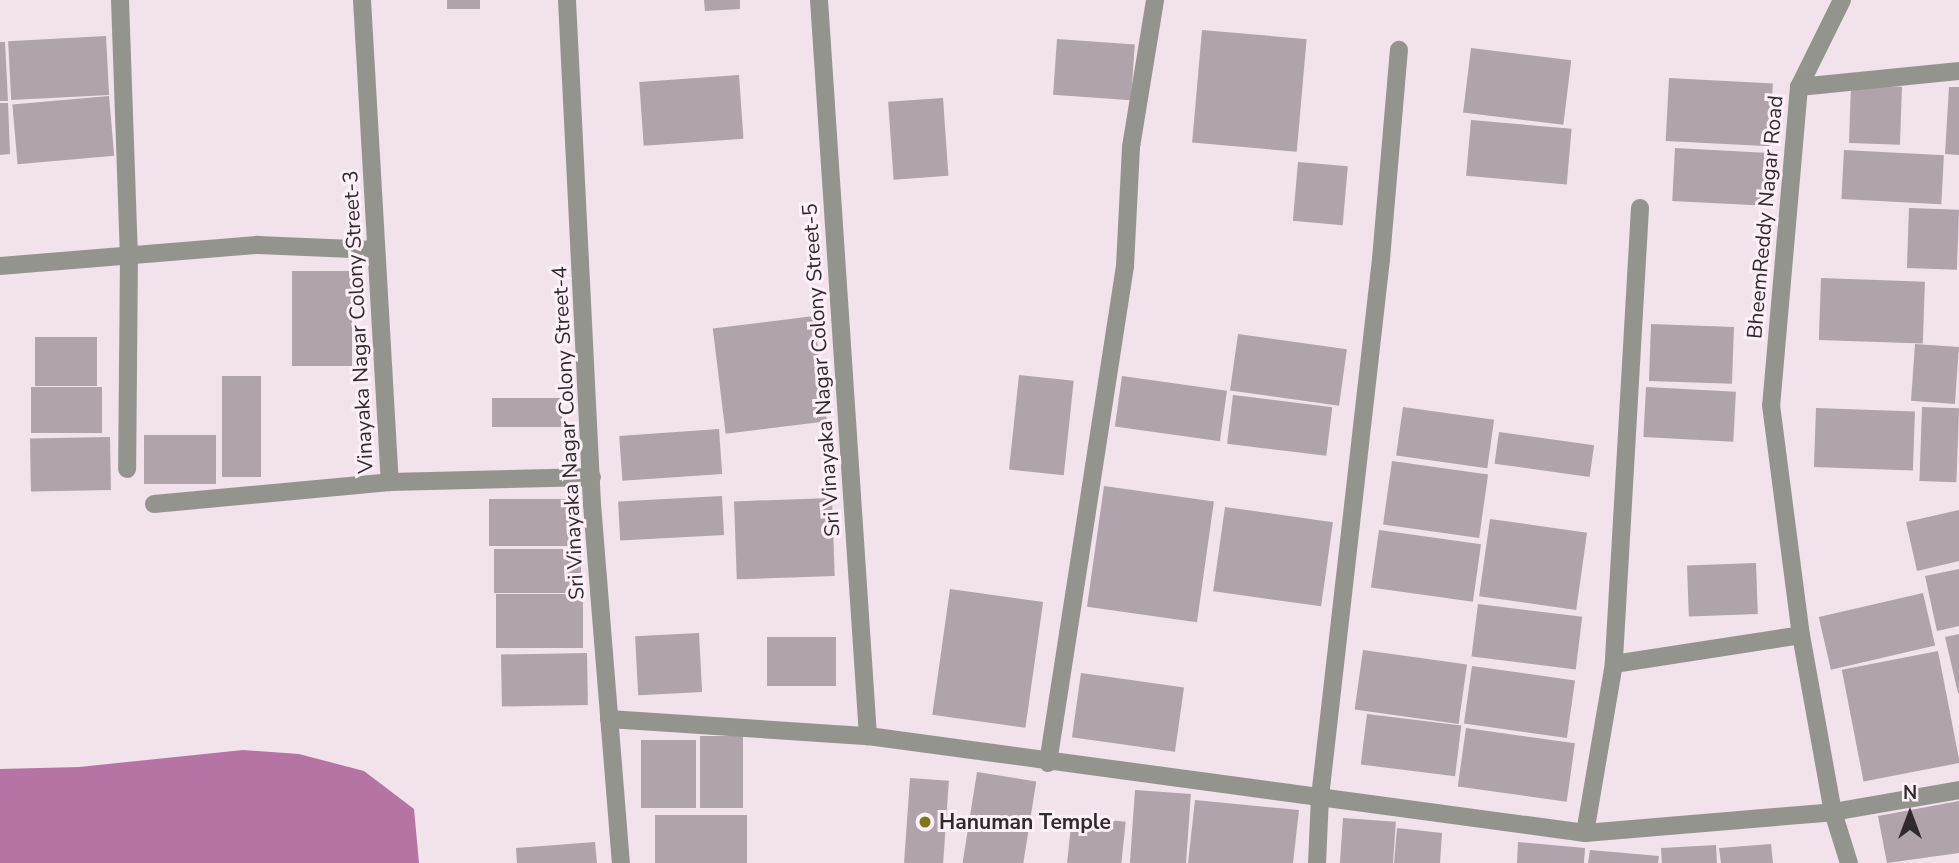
<!DOCTYPE html>
<style>
body{margin:0}
#map{position:relative;width:1959px;height:863px;overflow:hidden;background:#f1e2ec;font-family:"Nunito Sans",sans-serif}
div>[style]{position:absolute}
[style*='--x']{left:calc(var(--x)*1px);top:calc(var(--y)*1px);width:calc(var(--w)*1px);rotate:calc(var(--a)*1deg)}
.water>*{inset:0;background:#b674a5}
.building>*{inset:0;background:#b0a3ac;transform-origin:0 0}
.minor>*{height:18px;margin:-9px;padding:0 9px;transform-origin:9px;border-radius:9px;background:#94948e}
.dots>*{width:19px;height:19px;translate:-50% -50%;box-sizing:border-box;border:4px solid #fef0f9;border-radius:50%}
span{translate:-50% -50%;white-space:nowrap;text-align:center;line-height:1.15;-webkit-text-stroke:6px #fef0f9;paint-order:stroke}
.street-label{font-size:21px;color:#2f2a2e}
.poi-label{font-size:21px;color:#2f2a2e;font-weight:700}
.left{translate:0 -50%;text-align:left}
.north{position:absolute;left:1875px;top:779px;width:70px;height:70px;-webkit-text-stroke:5px #fef0f9;paint-order:stroke;rotate:0deg;font-size:19px;font-weight:700;line-height:28px;text-align:center;color:#2f2a2e}
.north::after{content:'';display:block;margin:auto;width:24px;height:32px;background:#2f2a2e;clip-path:polygon(50% 0,100% 100%,50% 72%,0 100%)}
</style>
<div id="map">
<div class="water">
<div style="clip-path:polygon(243px 750px,299px 754px,364px 771px,414px 809px,419px 863px,0 863px,0 769px,79px 767px)"></div>
</div>
<div class="building">
<div style="left:447px;top:0;width:33px;height:9px"></div>
<div style="clip-path:polygon(704px 0,740px 0,740px 9px,705px 11px)"></div>
<div style="left:1202px;top:30px;width:105px;height:113px;rotate:5deg"></div>
<div style="left:106px;top:36px;width:59px;height:98px;rotate:87deg"></div>
<div style="left:1057px;top:39px;width:78px;height:56px;rotate:4deg"></div>
<div style="clip-path:polygon(0 42px,5px 42px,8px 101px,0 101px)"></div>
<div style="left:1471px;top:48px;width:101px;height:65px;rotate:7deg"></div>
<div style="left:739px;top:75px;width:64px;height:100px;rotate:86deg"></div>
<div style="left:1669px;top:78px;width:104px;height:63px;rotate:3deg"></div>
<div style="left:1851px;top:85px;width:51px;height:58px;rotate:2deg"></div>
<div style="clip-path:polygon(1949px 87px,1959px 87px,1959px 155px,1945px 154px)"></div>
<div style="left:109px;top:96px;width:60px;height:97px;rotate:85deg"></div>
<div style="left:943px;top:98px;width:78px;height:55px;rotate:86deg"></div>
<div style="clip-path:polygon(0 103px,8px 103px,10px 154px,0 155px)"></div>
<div style="left:1471px;top:120px;width:101px;height:56px;rotate:5deg"></div>
<div style="left:1675px;top:148px;width:99px;height:53px;rotate:3deg"></div>
<div style="left:1844px;top:150px;width:100px;height:49px;rotate:3deg"></div>
<div style="left:1298px;top:162px;width:50px;height:59px;rotate:5deg"></div>
<div style="left:1909px;top:208px;width:50px;height:60px;rotate:2deg"></div>
<div style="left:292px;top:271px;width:60px;height:95px"></div>
<div style="left:1821px;top:278px;width:104px;height:62px;rotate:2deg"></div>
<div style="left:814px;top:316px;width:106px;height:102px;rotate:83deg"></div>
<div style="left:1651px;top:324px;width:83px;height:57px;rotate:2deg"></div>
<div style="left:1238px;top:334px;width:110px;height:57px;rotate:8deg"></div>
<div style="left:35px;top:337px;width:62px;height:49px"></div>
<div style="left:1915px;top:344px;width:44px;height:57px;rotate:4deg"></div>
<div style="left:1019px;top:375px;width:55px;height:95px;rotate:6deg"></div>
<div style="left:222px;top:376px;width:39px;height:101px"></div>
<div style="left:1122px;top:376px;width:106px;height:51px;rotate:8deg"></div>
<div style="left:102px;top:387px;width:46px;height:71px;rotate:90deg"></div>
<div style="left:1646px;top:387px;width:90px;height:50px;rotate:3deg"></div>
<div style="left:1233px;top:395px;width:100px;height:49px;rotate:7deg"></div>
<div style="left:492px;top:398px;width:70px;height:29px"></div>
<div style="left:1403px;top:407px;width:92px;height:49px;rotate:8deg"></div>
<div style="left:1922px;top:407px;width:37px;height:74px;rotate:2deg"></div>
<div style="left:1816px;top:408px;width:99px;height:59px;rotate:2deg"></div>
<div style="left:719px;top:429px;width:45px;height:100px;rotate:86deg"></div>
<div style="left:1499px;top:432px;width:96px;height:32px;rotate:8deg"></div>
<div style="left:144px;top:435px;width:72px;height:49px"></div>
<div style="left:110px;top:437px;width:53px;height:80px;rotate:89deg"></div>
<div style="left:1392px;top:461px;width:97px;height:64px;rotate:8deg"></div>
<div style="left:1104px;top:486px;width:111px;height:122px;rotate:8deg"></div>
<div style="left:722px;top:496px;width:39px;height:104px;rotate:87deg"></div>
<div style="left:832px;top:498px;width:78px;height:98px;rotate:88deg"></div>
<div style="left:489px;top:499px;width:88px;height:47px"></div>
<div style="left:1225px;top:507px;width:109px;height:85px;rotate:8deg"></div>
<div style="clip-path:polygon(1959px 510px,1959px 561px,1917px 571px,1906px 522px)"></div>
<div style="left:1490px;top:519px;width:98px;height:78px;rotate:8deg"></div>
<div style="left:1379px;top:530px;width:103px;height:58px;rotate:8deg"></div>
<div style="left:581px;top:549px;width:44px;height:87px;rotate:90deg"></div>
<div style="left:1756px;top:563px;width:51px;height:69px;rotate:88deg"></div>
<div style="clip-path:polygon(1959px 569px,1959px 626px,1937px 631px,1925px 576px)"></div>
<div style="left:950px;top:589px;width:94px;height:127px;rotate:8deg"></div>
<div style="left:1923px;top:593px;width:54px;height:107px;rotate:77deg"></div>
<div style="left:583px;top:594px;width:54px;height:87px;rotate:90deg"></div>
<div style="left:1478px;top:604px;width:105px;height:53px;rotate:7deg"></div>
<div style="left:699px;top:633px;width:59px;height:64px;rotate:87deg"></div>
<div style="clip-path:polygon(1959px 634px,1959px 693px,1958px 693px,1945px 637px)"></div>
<div style="left:767px;top:637px;width:69px;height:49px"></div>
<div style="left:1363px;top:650px;width:105px;height:60px;rotate:8deg"></div>
<div style="left:1938px;top:651px;width:114px;height:98px;rotate:79deg"></div>
<div style="left:587px;top:653px;width:52px;height:86px;rotate:89deg"></div>
<div style="left:1472px;top:666px;width:104px;height:58px;rotate:8deg"></div>
<div style="left:1081px;top:673px;width:104px;height:65px;rotate:8deg"></div>
<div style="left:1367px;top:714px;width:95px;height:51px;rotate:7deg"></div>
<div style="left:1466px;top:728px;width:110px;height:59px;rotate:8deg"></div>
<div style="left:700px;top:736px;width:43px;height:72px"></div>
<div style="left:641px;top:740px;width:55px;height:68px"></div>
<div style="left:977px;top:772px;width:60px;height:92px;rotate:9deg"></div>
<div style="left:910px;top:778px;width:39px;height:85px;rotate:4deg"></div>
<div style="left:1135px;top:790px;width:56px;height:73px;rotate:4deg"></div>
<div style="clip-path:polygon(1195px 800px,1299px 810px,1293px 863px,1188px 863px)"></div>
<div style="clip-path:polygon(1959px 801px,1959px 853px,1887px 863px,1878px 816px)"></div>
<div style="left:747px;top:815px;width:48px;height:92px;rotate:90deg"></div>
<div style="left:1072px;top:816px;width:54px;height:47px;rotate:6deg"></div>
<div style="left:1343px;top:818px;width:53px;height:45px;rotate:4deg"></div>
<div style="clip-path:polygon(1397px 828px,1442px 833px,1440px 863px,1394px 863px)"></div>
<div style="clip-path:polygon(595px 842px,597px 863px,517px 863px,516px 848px)"></div>
<div style="clip-path:polygon(1518px 842px,1585px 848px,1584px 863px,1517px 863px)"></div>
<div style="clip-path:polygon(1771px 844px,1773px 863px,1721px 863px,1719px 848px)"></div>
<div style="left:1716px;top:845px;width:18px;height:55px;rotate:87deg"></div>
<div style="clip-path:polygon(1590px 850px,1659px 856px,1658px 863px,1588px 863px)"></div>
</div>
<div class="minor">
<div style="--x:120;--y:0;--w:253;--a:88"></div>
<div style="--x:129;--y:253;--w:216;--a:90.5"></div>
<div style="--x:362;--y:0;--w:483;--a:86.7"></div>
<div style="--x:390;--y:482;--w:202;--a:-1.4"></div>
<div style="--x:567;--y:0;--w:505;--a:87.16"></div>
<div style="--x:592;--y:504;--w:360;--a:85.4"></div>
<div style="--x:819;--y:0;--w:738;--a:86.19"></div>
<div style="--x:1842;--y:0;--w:97;--a:116.3"></div>
<div style="--x:1799;--y:87;--w:319;--a:95"></div>
<div style="--x:1771;--y:405;--w:232;--a:82.6"></div>
<div style="--x:1801;--y:635;--w:180;--a:79.8"></div>
<div style="--x:1833;--y:812;--w:53;--a:72.6"></div>
<div style="--x:1799;--y:87;--w:161;--a:-5.7"></div>
<div style="--x:1640;--y:208;--w:457;--a:93.3"></div>
<div style="--x:1614;--y:664;--w:189;--a:-8.8"></div>
<div style="--x:0;--y:266;--w:259;--a:-4.7"></div>
<div style="--x:258;--y:245;--w:118;--a:2.4"></div>
<div style="--x:154;--y:504;--w:237;--a:-5.3"></div>
<div style="--x:609;--y:719;--w:260;--a:3.8"></div>
<div style="--x:868;--y:736;--w:724;--a:7.7"></div>
<div style="--x:1585;--y:833;--w:249;--a:-4.8"></div>
<div style="--x:1833;--y:812;--w:128;--a:-9.9"></div>
<div style="--x:1048;--y:763;--w:503;--a:-81.19"></div>
<div style="--x:1125;--y:266;--w:119;--a:-87.1"></div>
<div style="--x:1131;--y:147;--w:149;--a:-80.7"></div>
<div style="--x:1585;--y:833;--w:171;--a:-80.3"></div>
<div style="--x:1317;--y:863;--w:66;--a:-87.4"></div>
<div style="--x:1320;--y:797;--w:541;--a:-83.53"></div>
<div style="--x:1381;--y:259;--w:210;--a:-85.1"></div>
</div>
<div class="dots">
<div style="left:925px;top:822px;background:#7d761a"></div>
</div>
<div class="street-label">
<span style="left:1765px;top:217px;rotate:-85deg">BheemReddy Nagar Road</span>
<span style="left:358px;top:322px;rotate:-93deg">Vinayaka Nagar Colony Street-3</span>
<span style="left:821px;top:370px;rotate:-94deg">Sri Vinayaka Nagar Colony Street-5</span>
<span style="left:568px;top:433px;rotate:-93deg">Sri Vinayaka Nagar Colony Street-4</span>
</div>
<div class="poi-label">
<span class="left" style="left:939px;top:822px">Hanuman Temple</span>
</div>
<div class="north">N</div>
</div>
